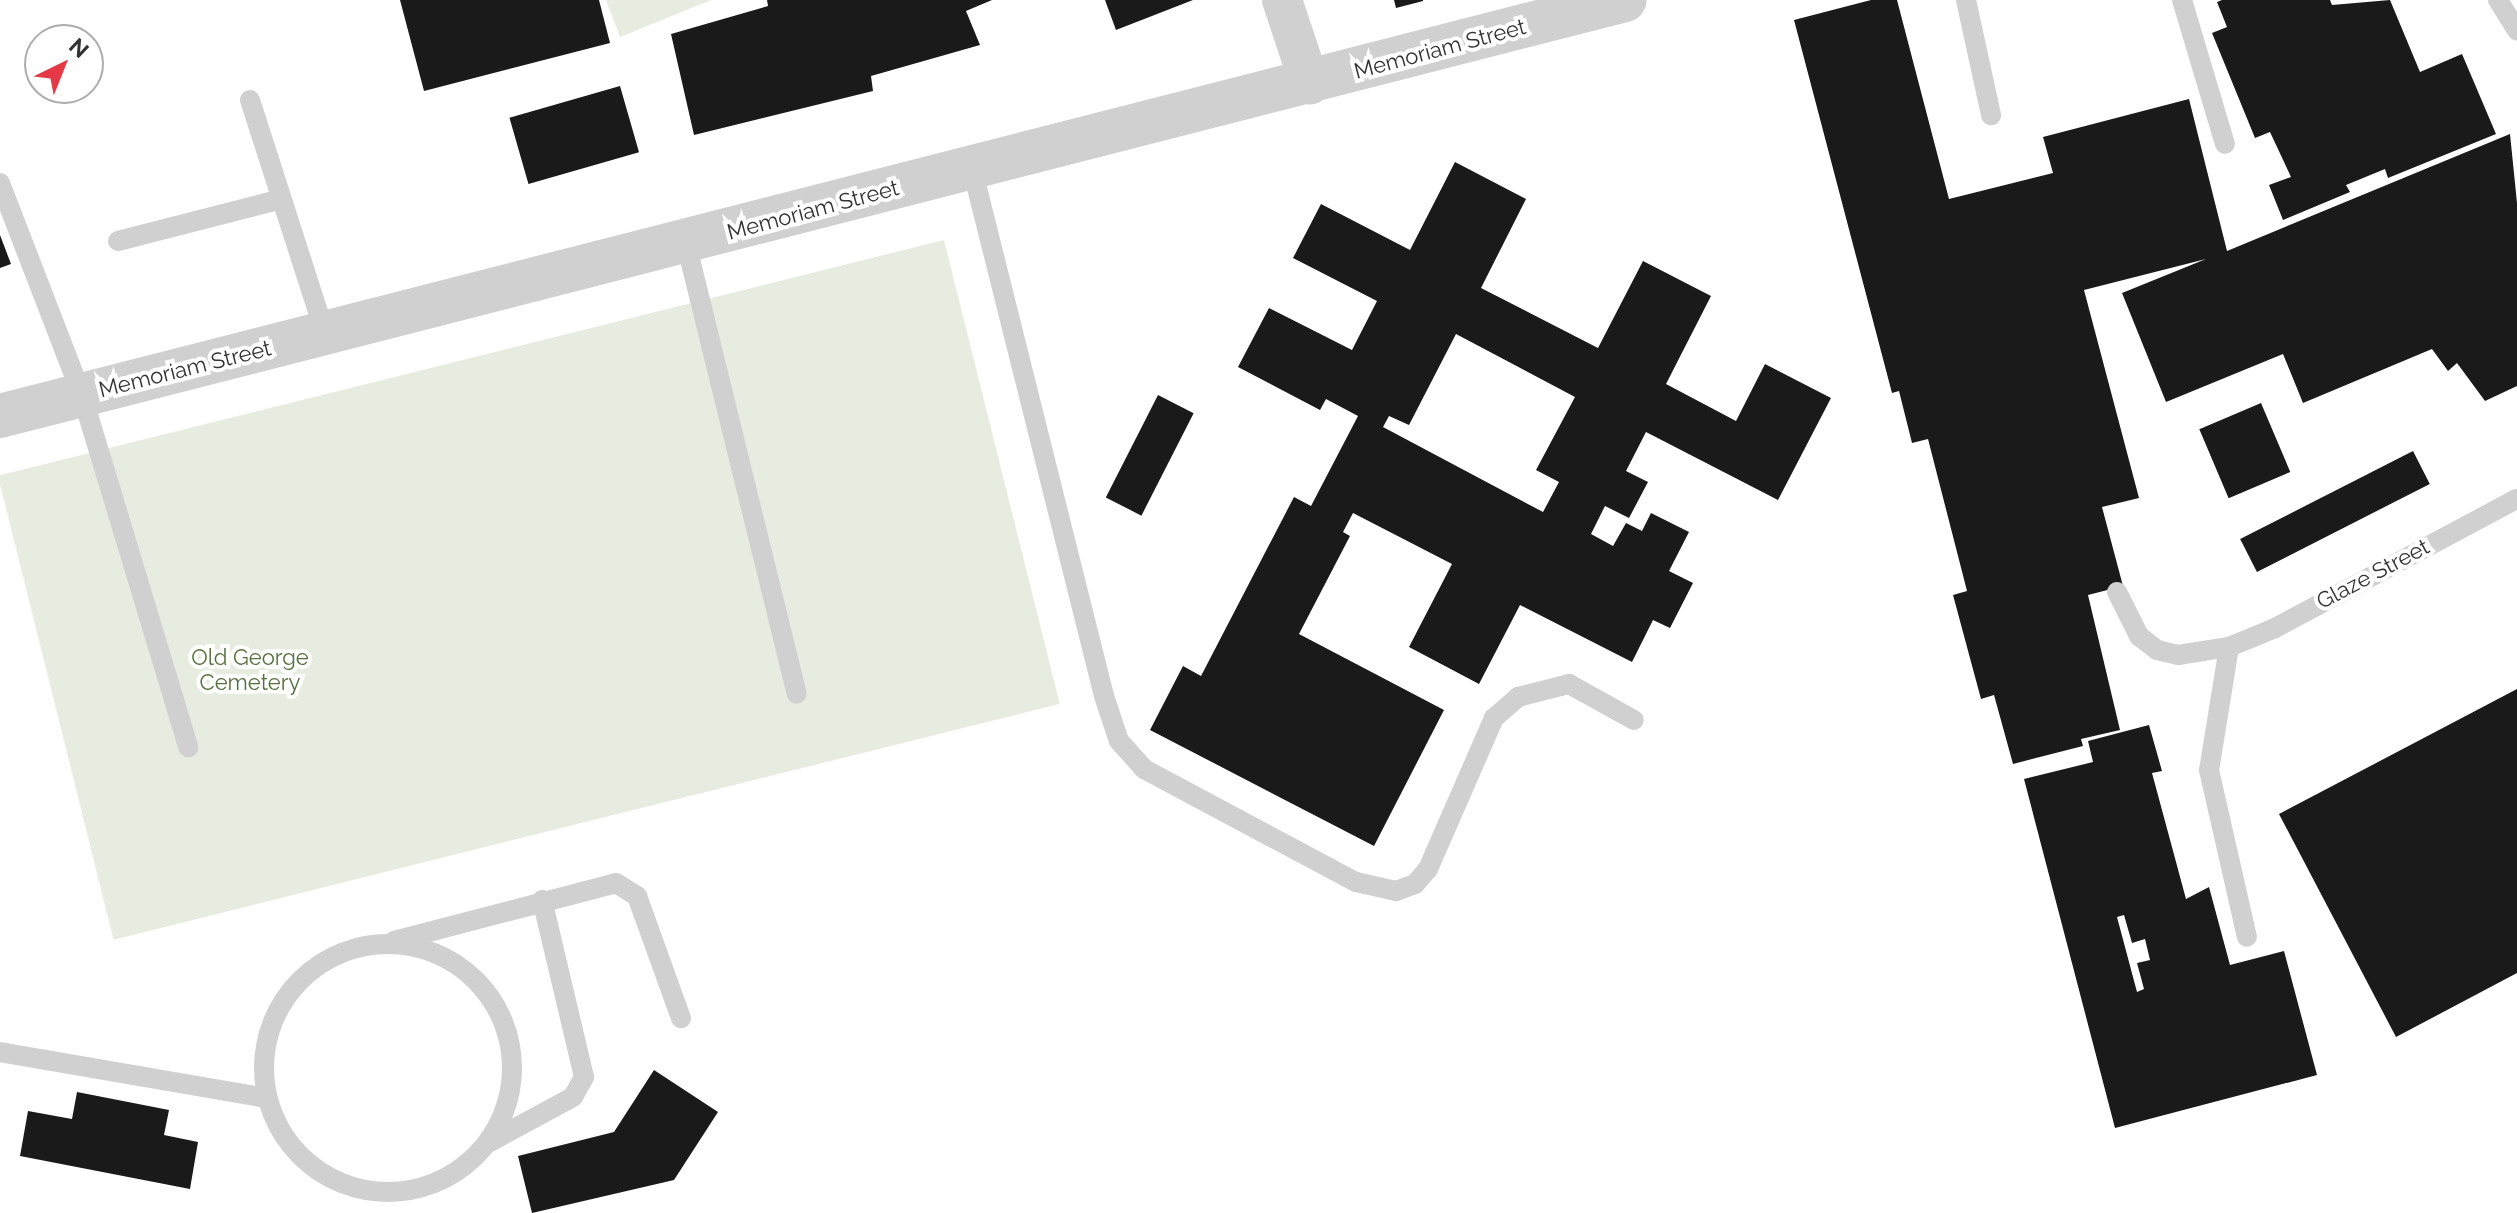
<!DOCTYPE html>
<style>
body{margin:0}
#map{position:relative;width:2517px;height:1213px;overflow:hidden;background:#fff;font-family:Raleway,sans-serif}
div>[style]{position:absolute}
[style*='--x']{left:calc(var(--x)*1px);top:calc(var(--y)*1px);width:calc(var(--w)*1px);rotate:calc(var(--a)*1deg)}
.green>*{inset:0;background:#e6ecdf;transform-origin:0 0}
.building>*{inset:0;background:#1a1a1a;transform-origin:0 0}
.service>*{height:20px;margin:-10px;padding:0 10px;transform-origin:10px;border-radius:10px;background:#d0d0d0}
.service>.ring{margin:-10px;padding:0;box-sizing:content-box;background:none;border:20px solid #d0d0d0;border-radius:50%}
.minor>*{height:40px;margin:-20px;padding:0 20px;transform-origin:20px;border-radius:20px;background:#d0d0d0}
.tertiary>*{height:44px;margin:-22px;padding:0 22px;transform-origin:22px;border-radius:22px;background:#d0d0d0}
span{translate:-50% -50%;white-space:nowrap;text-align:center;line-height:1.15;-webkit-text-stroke:8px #fff;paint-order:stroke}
.street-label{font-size:22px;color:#333}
.park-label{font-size:22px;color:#56703f}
.north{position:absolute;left:24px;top:24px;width:80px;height:80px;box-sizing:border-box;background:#fff;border:2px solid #adadad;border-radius:50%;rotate:43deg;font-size:22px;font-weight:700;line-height:32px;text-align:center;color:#333}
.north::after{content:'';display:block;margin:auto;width:28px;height:36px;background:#e63946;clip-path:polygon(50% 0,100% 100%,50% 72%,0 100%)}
</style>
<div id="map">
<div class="green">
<div style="clip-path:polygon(606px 0,711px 0,620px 37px)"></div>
<div style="left:944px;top:240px;width:478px;height:975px;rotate:76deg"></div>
</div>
<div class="building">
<div style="clip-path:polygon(400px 0,599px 0,610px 43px,424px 91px)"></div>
<div style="clip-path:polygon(767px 0,992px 0,966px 11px,980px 45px,871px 76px,873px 91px,694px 135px,671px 34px,768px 6px)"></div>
<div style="clip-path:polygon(1105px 0,1193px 0,1116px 30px)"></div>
<div style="clip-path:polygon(1394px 0,1423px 0,1423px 1px,1396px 8px)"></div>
<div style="clip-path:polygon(1871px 0,1897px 0,1949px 199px,2053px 173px,2043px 137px,2189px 99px,2227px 251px,2510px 134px,2517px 203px,2517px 386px,2485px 401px,2457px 363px,2448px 371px,2432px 349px,2303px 403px,2283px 354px,2166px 402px,2122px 293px,2206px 259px,2084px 290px,2139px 498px,2102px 507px,2123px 586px,2088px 595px,2120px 730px,2081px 739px,2083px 746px,2013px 764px,1994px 695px,1981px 699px,1953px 595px,1967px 591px,1928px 439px,1912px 443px,1899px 391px,1892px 393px,1794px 20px)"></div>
<div style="clip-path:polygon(2222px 0,2330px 0,2332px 5px,2390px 0,2420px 72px,2462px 54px,2496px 134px,2388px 178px,2385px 169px,2346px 185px,2350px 192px,2283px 220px,2269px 185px,2291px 177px,2270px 132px,2255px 138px,2212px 33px,2227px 27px,2217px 2px)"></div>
<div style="left:620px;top:86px;width:69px;height:115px;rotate:74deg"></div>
<div style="clip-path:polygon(evenodd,1455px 162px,1526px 199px,1481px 288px,1598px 348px,1643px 261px,1711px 296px,1666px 384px,1736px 421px,1765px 364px,1831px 398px,1778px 500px,1646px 432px,1626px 471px,1648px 482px,1629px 518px,1605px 506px,1591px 534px,1613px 546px,1626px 523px,1642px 531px,1651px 513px,1689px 532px,1669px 571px,1693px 583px,1670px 628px,1653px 620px,1632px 662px,1520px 605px,1479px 684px,1409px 647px,1452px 564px,1353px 513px,1343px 532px,1350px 536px,1299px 634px,1444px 710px,1374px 846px,1150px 730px,1183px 666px,1201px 676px,1294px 497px,1311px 506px,1358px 416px,1326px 399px,1320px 410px,1238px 367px,1269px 308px,1352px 350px,1377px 301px,1293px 258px,1321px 204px,1410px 250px,1455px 162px,1456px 334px,1575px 397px,1536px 470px,1559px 482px,1543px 512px,1383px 427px,1389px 416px,1409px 425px,1456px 334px)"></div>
<div style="clip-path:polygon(0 235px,11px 264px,0 268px)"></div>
<div style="left:1158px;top:395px;width:40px;height:115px;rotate:27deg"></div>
<div style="left:2261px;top:403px;width:75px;height:67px;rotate:67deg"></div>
<div style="left:2413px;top:451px;width:37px;height:194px;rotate:63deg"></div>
<div style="clip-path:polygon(2517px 689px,2517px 973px,2396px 1037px,2279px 814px)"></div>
<div style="clip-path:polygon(evenodd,2149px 725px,2162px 771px,2152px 773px,2186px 899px,2209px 887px,2230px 965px,2284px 951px,2317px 1075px,2115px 1128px,2024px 779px,2093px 762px,2088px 741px,2149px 725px,2124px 915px,2132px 943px,2145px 939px,2150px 960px,2137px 963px,2144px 989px,2137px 992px,2117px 917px,2124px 915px)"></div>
<div style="clip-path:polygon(654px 1070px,718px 1112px,674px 1180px,532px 1213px,518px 1156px,614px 1132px)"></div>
<div style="clip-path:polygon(77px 1092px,169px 1110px,164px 1135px,198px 1142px,190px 1189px,20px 1156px,28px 1111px,72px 1119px)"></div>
</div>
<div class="service">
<div style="--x:1966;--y:0;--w:118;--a:77.7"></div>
<div style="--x:2182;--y:0;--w:150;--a:73.4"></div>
<div style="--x:2498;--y:0;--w:36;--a:58"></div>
<div style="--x:250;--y:100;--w:246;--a:72.2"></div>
<div style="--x:972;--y:168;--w:544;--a:75.96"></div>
<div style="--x:1104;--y:696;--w:47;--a:71.6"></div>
<div style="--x:1119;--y:741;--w:38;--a:48"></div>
<div style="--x:1144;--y:769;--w:240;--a:28.1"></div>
<div style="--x:1356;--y:882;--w:41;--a:12.7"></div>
<div style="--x:1396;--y:891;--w:20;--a:-20"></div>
<div style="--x:1415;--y:884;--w:20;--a:-49"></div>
<div style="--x:1428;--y:869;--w:165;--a:-66.4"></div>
<div style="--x:1494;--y:718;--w:32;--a:-41"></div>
<div style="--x:1518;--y:697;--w:53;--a:-14.3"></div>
<div style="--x:1569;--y:684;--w:74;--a:29"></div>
<div style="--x:0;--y:183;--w:227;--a:68.9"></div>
<div style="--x:82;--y:395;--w:368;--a:73.2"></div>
<div style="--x:118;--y:241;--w:169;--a:-14.4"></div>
<div style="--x:686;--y:243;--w:464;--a:76.2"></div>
<div style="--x:2117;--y:592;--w:49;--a:63.4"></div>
<div style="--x:2139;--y:636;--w:23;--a:38"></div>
<div style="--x:2157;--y:650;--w:22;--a:13"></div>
<div style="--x:2178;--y:655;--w:52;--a:-8.9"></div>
<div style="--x:2229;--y:647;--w:50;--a:-22.4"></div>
<div style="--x:2275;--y:628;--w:274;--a:-28.1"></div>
<div style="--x:2229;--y:647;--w:125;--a:99.2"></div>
<div style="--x:2209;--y:770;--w:171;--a:77.2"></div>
<div style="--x:394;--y:941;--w:229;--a:-14.6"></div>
<div style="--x:616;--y:883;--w:25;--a:32"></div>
<div style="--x:637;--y:896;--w:130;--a:70.2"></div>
<div class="ring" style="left:264px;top:944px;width:228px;height:228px"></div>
<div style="--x:0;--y:1052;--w:271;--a:9.8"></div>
<div style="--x:490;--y:1142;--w:94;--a:-28.5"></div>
<div style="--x:573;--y:1097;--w:23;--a:-61"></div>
<div style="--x:584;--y:1077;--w:182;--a:-103.3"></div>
</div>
<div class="minor">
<div style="--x:1282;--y:0;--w:89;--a:71.6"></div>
</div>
<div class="tertiary">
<div style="--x:0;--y:416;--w:1677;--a:-14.36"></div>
</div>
<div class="street-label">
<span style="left:1440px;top:49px;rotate:-15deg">Memoriam Street</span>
<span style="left:813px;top:210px;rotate:-15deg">Memoriam Street</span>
<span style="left:185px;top:369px;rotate:-14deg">Memoriam Street</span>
<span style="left:2373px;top:574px;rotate:-28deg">Glaze Street</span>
</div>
<div class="park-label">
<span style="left:250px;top:670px">Old George<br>Cemetery</span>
</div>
<div class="north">N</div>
</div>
